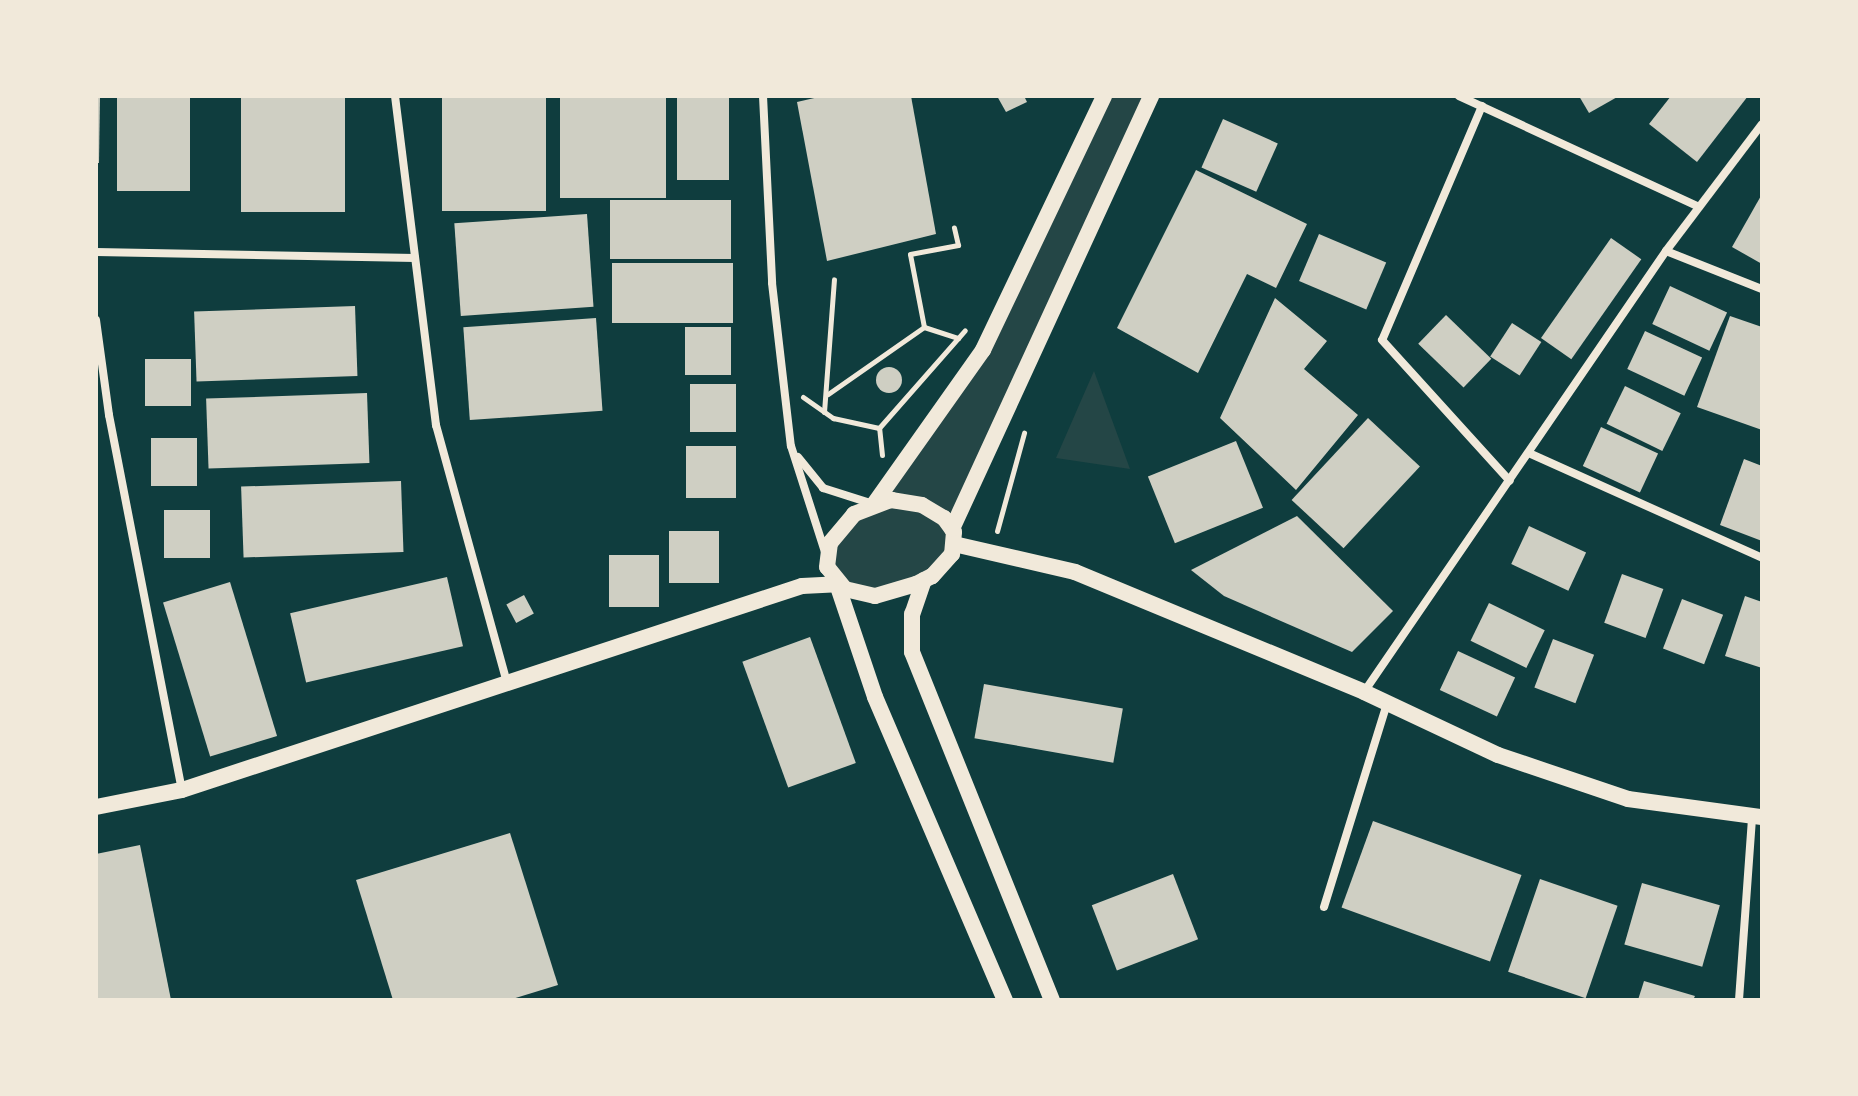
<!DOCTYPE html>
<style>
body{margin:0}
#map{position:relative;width:1858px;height:1096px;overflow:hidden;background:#0f3d3e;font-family:Mulish,sans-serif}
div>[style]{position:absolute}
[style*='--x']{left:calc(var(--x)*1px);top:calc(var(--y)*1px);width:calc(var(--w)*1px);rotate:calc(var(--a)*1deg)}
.green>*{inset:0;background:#244646}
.building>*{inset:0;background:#cfcfc3;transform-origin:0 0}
.round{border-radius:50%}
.path>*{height:5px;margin:-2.5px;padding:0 2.5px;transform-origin:2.5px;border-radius:2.5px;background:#f1e9da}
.minor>*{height:8px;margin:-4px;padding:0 4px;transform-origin:4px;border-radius:4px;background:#f1e9da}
.secondary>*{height:16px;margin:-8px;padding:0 8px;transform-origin:8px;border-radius:8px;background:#f1e9da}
span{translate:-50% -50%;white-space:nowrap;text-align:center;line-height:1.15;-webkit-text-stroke:6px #f1e9da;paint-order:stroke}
.frame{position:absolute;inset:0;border:98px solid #f1e9da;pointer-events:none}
</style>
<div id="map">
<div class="green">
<div style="clip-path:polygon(1104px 96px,1151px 96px,946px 561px,877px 594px,848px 589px,827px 551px,874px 505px,958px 386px)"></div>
<div style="clip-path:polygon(1094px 371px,1130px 469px,1056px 458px)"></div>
</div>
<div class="building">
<div style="clip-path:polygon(96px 96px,100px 96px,99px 163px,96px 163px)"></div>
<div style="left:117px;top:96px;width:73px;height:95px"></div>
<div style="left:241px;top:96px;width:104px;height:116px"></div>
<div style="left:442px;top:96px;width:104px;height:115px"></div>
<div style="left:560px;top:96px;width:106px;height:102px"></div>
<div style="left:677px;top:96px;width:52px;height:84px"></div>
<div style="clip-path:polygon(823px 96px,911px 96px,936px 234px,827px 261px,797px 102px)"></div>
<div style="clip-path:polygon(997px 96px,1024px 96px,1027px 102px,1006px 112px)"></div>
<div style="clip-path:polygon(1579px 96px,1619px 96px,1589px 113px)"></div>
<div style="clip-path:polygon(1671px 96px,1748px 96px,1697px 162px,1649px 124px)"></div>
<div style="left:1223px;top:119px;width:60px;height:53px;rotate:24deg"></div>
<div style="clip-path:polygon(1196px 170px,1307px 224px,1276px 288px,1247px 274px,1198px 373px,1117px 328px)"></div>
<div style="clip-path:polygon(1762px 194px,1762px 264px,1732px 247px)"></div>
<div style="left:731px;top:200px;width:59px;height:121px;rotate:90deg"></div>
<div style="left:587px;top:214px;width:93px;height:133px;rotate:86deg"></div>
<div style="left:1319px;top:234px;width:73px;height:51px;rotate:23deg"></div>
<div style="left:1611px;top:238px;width:37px;height:122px;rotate:35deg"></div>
<div style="left:733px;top:263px;width:60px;height:121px;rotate:90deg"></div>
<div style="left:1670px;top:286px;width:63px;height:42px;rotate:25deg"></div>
<div style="clip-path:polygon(1275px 298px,1327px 341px,1304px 369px,1358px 415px,1296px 490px,1220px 418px)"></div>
<div style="left:355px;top:306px;width:70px;height:161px;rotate:88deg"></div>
<div style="left:1446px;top:315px;width:63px;height:40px;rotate:44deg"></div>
<div style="clip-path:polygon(1730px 316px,1762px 327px,1762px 430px,1697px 407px)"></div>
<div style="left:596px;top:318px;width:93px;height:133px;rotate:86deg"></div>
<div style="left:1512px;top:323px;width:35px;height:40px;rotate:33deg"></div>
<div style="left:731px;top:327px;width:48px;height:46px;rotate:90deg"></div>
<div style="left:1645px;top:331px;width:63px;height:42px;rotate:25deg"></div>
<div style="left:191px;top:359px;width:47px;height:46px;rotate:90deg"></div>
<div class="round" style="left:876px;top:367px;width:26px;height:26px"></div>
<div style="left:736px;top:384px;width:48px;height:46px;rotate:90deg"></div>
<div style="left:1625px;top:386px;width:62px;height:42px;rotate:26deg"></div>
<div style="left:367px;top:393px;width:70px;height:161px;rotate:88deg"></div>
<div style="left:1368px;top:418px;width:71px;height:112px;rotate:43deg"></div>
<div style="left:1601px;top:427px;width:63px;height:43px;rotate:25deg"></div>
<div style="left:197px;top:438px;width:48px;height:46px;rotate:90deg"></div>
<div style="left:1236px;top:441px;width:72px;height:95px;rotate:68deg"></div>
<div style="left:686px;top:446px;width:50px;height:52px"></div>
<div style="clip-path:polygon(1744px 459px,1762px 466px,1762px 541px,1720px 525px)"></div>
<div style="left:401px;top:481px;width:71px;height:160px;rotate:88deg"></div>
<div style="left:210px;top:510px;width:48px;height:46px;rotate:90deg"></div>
<div style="clip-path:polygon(1297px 516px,1393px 611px,1352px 652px,1224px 596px,1191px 570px)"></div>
<div style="left:1529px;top:526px;width:63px;height:42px;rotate:25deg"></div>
<div style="left:719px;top:531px;width:52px;height:50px;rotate:90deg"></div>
<div style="left:609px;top:555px;width:50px;height:52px"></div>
<div style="left:1622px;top:574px;width:44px;height:52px;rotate:20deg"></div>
<div style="left:447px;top:577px;width:71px;height:161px;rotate:77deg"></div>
<div style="left:230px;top:582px;width:161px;height:70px;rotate:73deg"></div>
<div style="left:524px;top:595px;width:21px;height:20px;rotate:62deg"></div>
<div style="clip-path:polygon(1745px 596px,1762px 602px,1762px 668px,1725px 656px)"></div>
<div style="left:1682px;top:599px;width:44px;height:53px;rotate:21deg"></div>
<div style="left:1489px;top:603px;width:62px;height:42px;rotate:26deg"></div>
<div style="left:810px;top:637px;width:134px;height:72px;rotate:70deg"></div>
<div style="left:1553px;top:639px;width:44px;height:52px;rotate:21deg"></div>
<div style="left:1458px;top:651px;width:63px;height:43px;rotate:25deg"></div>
<div style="left:984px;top:684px;width:141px;height:55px;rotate:10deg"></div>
<div style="left:1373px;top:821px;width:158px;height:92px;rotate:20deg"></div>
<div style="clip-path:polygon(510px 833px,558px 985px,509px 1000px,393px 1000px,356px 880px)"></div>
<div style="clip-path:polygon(140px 845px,171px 1000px,96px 1000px,96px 854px)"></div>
<div style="left:1173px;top:874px;width:70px;height:87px;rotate:69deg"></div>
<div style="left:1540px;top:879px;width:82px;height:98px;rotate:19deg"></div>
<div style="left:1642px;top:883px;width:81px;height:64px;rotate:16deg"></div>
<div style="clip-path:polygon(1644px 981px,1695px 996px,1693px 1000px,1638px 1000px)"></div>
</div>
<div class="path">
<div style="--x:924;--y:327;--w:74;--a:-100.9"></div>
<div style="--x:910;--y:254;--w:49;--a:-10.6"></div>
<div style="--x:958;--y:245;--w:18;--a:-103"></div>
<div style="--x:828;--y:394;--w:117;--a:-34.9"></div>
<div style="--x:924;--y:327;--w:36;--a:18"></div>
<div style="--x:803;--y:397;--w:37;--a:35"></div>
<div style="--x:833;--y:418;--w:47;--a:12.3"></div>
<div style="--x:824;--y:412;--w:133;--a:-85.7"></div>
<div style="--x:882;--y:455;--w:27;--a:-96"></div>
<div style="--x:879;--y:428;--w:130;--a:-48.7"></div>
<div style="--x:997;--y:531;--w:102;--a:-74.6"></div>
</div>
<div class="minor">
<div style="--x:395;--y:96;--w:332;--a:82.9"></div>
<div style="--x:436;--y:425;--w:268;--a:74.6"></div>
<div style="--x:763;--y:96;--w:187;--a:87.2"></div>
<div style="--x:772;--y:283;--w:164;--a:83.4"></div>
<div style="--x:791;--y:446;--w:111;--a:72.2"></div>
<div style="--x:1459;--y:96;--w:262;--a:24.8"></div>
<div style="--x:1482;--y:106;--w:254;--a:113.1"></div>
<div style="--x:1382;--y:340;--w:190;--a:47.8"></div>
<div style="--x:1666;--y:251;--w:103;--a:21.6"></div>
<div style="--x:96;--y:252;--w:319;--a:1.1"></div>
<div style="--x:96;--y:320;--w:96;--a:82.2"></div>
<div style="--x:109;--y:415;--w:382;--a:79"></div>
<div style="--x:1531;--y:454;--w:253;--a:24.2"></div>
<div style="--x:798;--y:457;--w:40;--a:51"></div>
<div style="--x:823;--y:488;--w:49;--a:17.7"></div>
<div style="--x:1364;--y:692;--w:534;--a:-55.6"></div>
<div style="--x:1666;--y:251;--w:159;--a:-52.9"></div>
<div style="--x:1324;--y:907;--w:214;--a:-72.8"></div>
<div style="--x:1739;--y:1000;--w:183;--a:-85.9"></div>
</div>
<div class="secondary">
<div style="--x:891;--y:500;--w:31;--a:9"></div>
<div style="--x:922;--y:505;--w:26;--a:31"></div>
<div style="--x:944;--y:518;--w:17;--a:54"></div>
<div style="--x:954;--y:532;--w:22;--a:95"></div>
<div style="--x:952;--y:554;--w:30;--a:132"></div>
<div style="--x:932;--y:576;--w:18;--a:153"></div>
<div style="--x:916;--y:584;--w:43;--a:163.7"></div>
<div style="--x:875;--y:596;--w:31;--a:-167"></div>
<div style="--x:845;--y:589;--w:28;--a:-129"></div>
<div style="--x:827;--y:567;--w:24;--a:-83"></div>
<div style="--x:830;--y:543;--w:38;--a:-50"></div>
<div style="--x:854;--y:514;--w:40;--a:-21"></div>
<div style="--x:874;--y:504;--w:189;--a:-54.7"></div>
<div style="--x:983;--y:350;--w:281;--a:-64.5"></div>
<div style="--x:952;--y:529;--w:477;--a:-65.3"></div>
<div style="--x:954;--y:544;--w:124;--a:13"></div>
<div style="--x:1075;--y:572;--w:313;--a:22.5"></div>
<div style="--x:1364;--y:692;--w:148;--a:25.2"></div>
<div style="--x:1498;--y:755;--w:137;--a:18.7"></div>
<div style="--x:1628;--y:799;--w:135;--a:7.7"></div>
<div style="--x:924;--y:580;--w:36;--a:109"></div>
<div style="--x:912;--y:614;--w:38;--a:90"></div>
<div style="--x:912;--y:652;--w:375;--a:68.1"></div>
<div style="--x:96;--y:807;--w:88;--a:-11.2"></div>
<div style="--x:182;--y:790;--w:653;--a:-18.21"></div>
<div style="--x:802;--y:586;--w:35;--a:-3"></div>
<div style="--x:837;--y:584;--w:119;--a:71.4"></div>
<div style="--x:875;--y:697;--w:330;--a:66.8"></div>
</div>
<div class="frame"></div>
</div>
